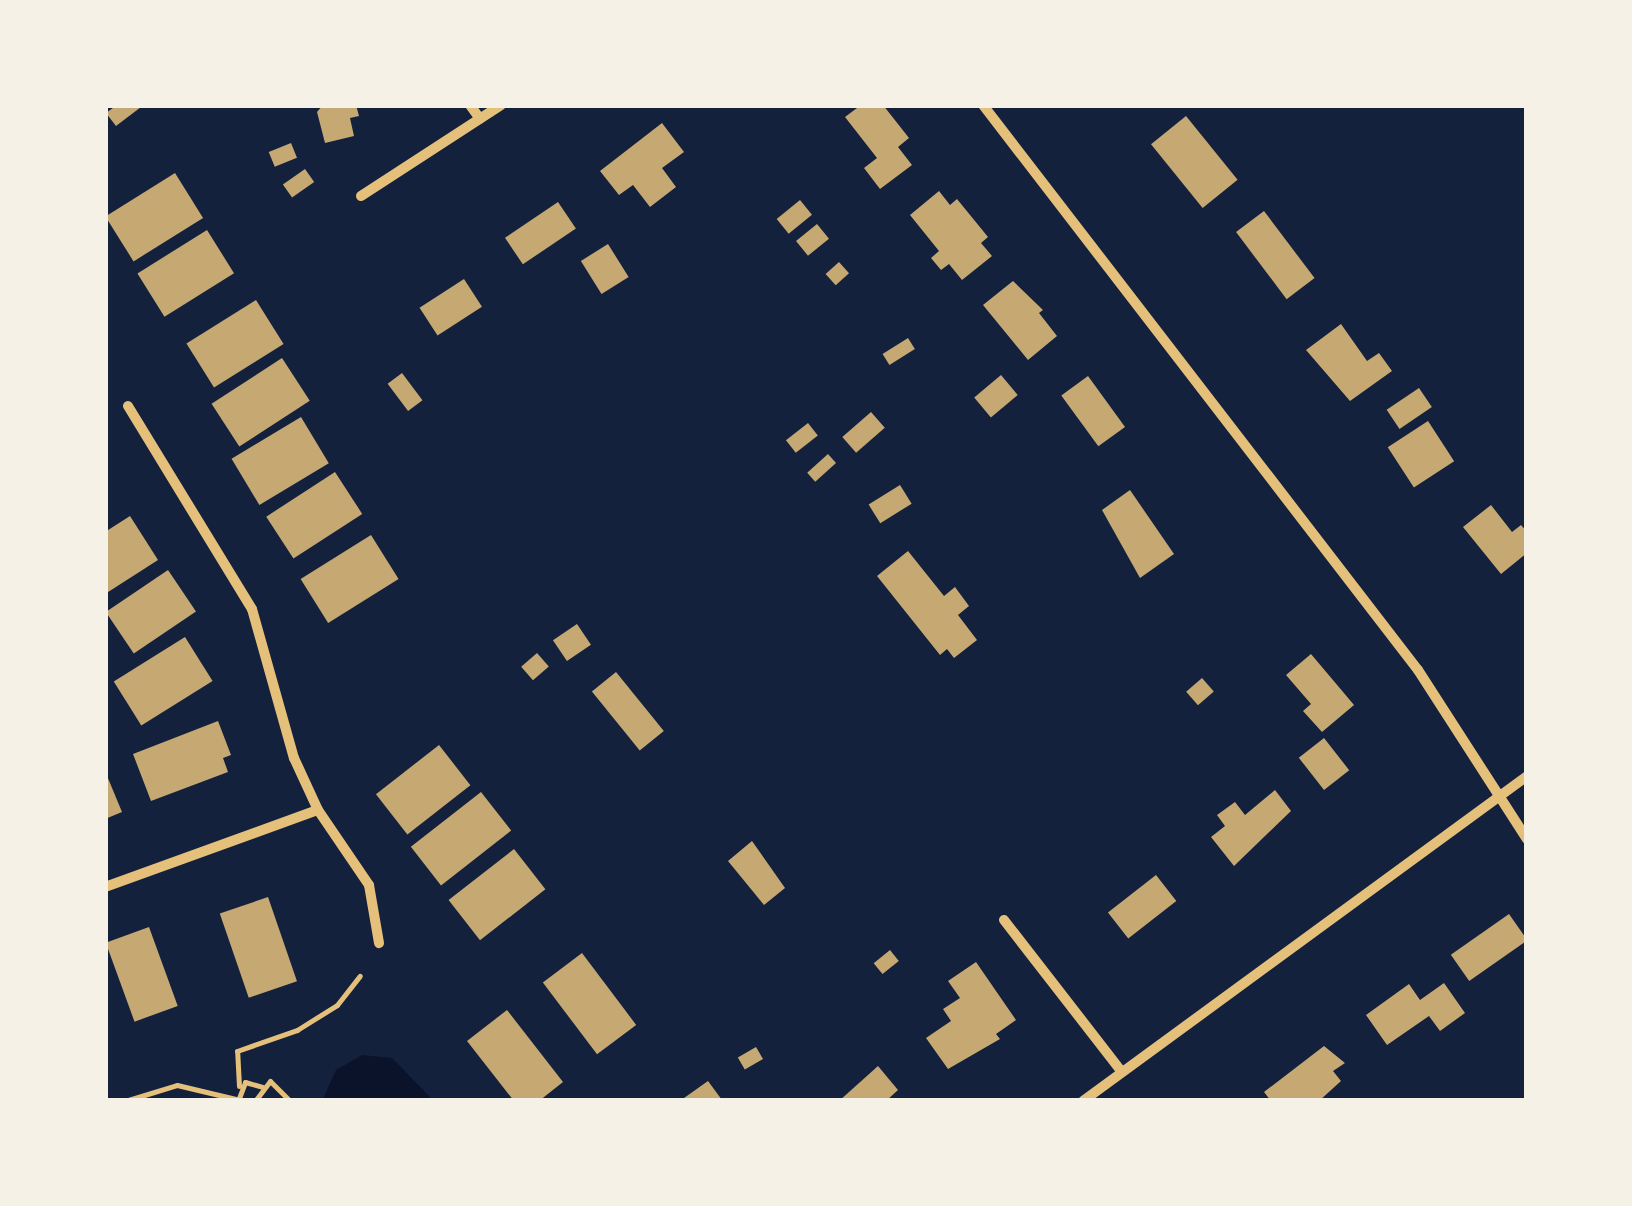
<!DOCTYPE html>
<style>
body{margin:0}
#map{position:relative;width:1632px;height:1206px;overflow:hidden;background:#14213d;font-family:Mulish,sans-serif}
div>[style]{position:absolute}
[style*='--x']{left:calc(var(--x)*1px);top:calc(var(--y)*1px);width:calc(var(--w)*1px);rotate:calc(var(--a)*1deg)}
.water>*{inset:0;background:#0b132b}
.building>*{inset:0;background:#c6a872;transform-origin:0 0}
.path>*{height:5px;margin:-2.5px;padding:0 2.5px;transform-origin:2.5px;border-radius:2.5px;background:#e5c07b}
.minor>*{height:10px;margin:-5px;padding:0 5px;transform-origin:5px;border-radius:5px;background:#e5c07b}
span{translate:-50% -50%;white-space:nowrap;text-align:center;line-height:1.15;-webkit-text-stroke:10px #f6f1e7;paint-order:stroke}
.frame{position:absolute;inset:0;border:108px solid #f6f1e7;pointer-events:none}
</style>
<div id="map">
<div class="water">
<div style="clip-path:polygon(362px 1055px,392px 1058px,434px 1101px,322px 1101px,336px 1070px)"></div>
</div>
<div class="building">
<div style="clip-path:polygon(117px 105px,139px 105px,141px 107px,116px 126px,106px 113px)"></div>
<div style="clip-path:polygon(323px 105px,356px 105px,359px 116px,350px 118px,354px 136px,325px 143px,317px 112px)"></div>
<div style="clip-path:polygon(861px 105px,883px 105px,909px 138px,898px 147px,912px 165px,880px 189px,864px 168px,877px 158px,845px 117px)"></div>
<div style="left:1186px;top:116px;width:82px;height:45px;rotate:51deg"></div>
<div style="clip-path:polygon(662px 123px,684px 152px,662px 168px,676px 187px,650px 207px,633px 185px,619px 195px,600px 171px)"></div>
<div style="left:291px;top:143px;width:16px;height:24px;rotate:68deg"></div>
<div style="left:305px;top:169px;width:16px;height:27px;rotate:55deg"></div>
<div style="left:175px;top:173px;width:53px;height:82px;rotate:58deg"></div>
<div style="clip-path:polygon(939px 191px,950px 205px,957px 199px,988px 237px,981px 243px,992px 256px,962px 280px,949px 264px,941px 270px,931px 258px,939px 251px,910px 215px)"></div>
<div style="left:800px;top:200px;width:19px;height:30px;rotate:51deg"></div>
<div style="left:558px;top:202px;width:32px;height:64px;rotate:56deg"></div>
<div style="left:1264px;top:211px;width:84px;height:35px;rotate:53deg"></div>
<div style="left:817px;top:224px;width:19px;height:27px;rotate:51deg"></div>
<div style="left:207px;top:230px;width:51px;height:82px;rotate:58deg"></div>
<div style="left:608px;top:244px;width:39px;height:32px;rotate:58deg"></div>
<div style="left:839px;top:262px;width:15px;height:18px;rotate:48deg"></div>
<div style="left:464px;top:279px;width:33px;height:53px;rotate:57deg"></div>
<div style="clip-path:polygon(1013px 281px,1043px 310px,1039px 313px,1057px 336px,1028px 360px,983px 305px)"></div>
<div style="left:256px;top:300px;width:52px;height:82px;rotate:58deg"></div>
<div style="clip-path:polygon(1341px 324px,1367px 361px,1379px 353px,1392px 371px,1350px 401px,1306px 350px)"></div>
<div style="left:908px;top:338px;width:13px;height:30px;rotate:58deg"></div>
<div style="left:282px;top:358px;width:51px;height:84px;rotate:57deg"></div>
<div style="left:402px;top:373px;width:34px;height:18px;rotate:53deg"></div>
<div style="left:1001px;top:375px;width:26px;height:35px;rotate:50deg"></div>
<div style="left:1088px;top:376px;width:63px;height:33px;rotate:54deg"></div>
<div style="left:1419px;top:388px;width:23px;height:39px;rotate:56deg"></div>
<div style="left:871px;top:412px;width:21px;height:38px;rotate:49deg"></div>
<div style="left:301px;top:417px;width:54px;height:81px;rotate:59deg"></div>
<div style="left:1428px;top:421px;width:48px;height:48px;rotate:57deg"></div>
<div style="left:808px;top:423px;width:16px;height:28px;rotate:52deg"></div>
<div style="left:828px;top:454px;width:12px;height:28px;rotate:48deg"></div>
<div style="left:335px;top:472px;width:50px;height:82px;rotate:57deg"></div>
<div style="left:900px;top:485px;width:22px;height:37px;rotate:58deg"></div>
<div style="clip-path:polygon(1130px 490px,1174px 554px,1140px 578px,1102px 510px)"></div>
<div style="clip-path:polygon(1491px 505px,1512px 532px,1521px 525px,1527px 532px,1527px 553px,1501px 574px,1463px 527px)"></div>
<div style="clip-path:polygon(130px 516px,158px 560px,105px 594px,105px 532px)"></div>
<div style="left:371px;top:535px;width:52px;height:83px;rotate:58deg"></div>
<div style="clip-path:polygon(908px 551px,944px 596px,955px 587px,969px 606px,958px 615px,977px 640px,954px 658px,947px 649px,940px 655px,877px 576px)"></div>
<div style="left:168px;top:570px;width:50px;height:75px;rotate:56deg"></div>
<div style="left:577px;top:624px;width:25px;height:29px;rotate:56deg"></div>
<div style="left:185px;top:637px;width:52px;height:84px;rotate:58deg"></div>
<div style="left:537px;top:653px;width:18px;height:21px;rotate:49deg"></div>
<div style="clip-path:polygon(1311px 654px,1354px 705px,1322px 732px,1303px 711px,1311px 704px,1286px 675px)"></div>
<div style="left:616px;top:672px;width:76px;height:31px;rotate:51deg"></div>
<div style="left:1202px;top:678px;width:18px;height:21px;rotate:49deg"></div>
<div style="clip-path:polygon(218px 721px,231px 755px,223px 758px,228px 772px,151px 801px,133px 754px)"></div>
<div style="left:1324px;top:738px;width:41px;height:32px;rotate:52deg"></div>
<div style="left:439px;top:745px;width:51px;height:80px;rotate:52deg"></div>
<div style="clip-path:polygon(105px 771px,122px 812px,105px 819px)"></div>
<div style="clip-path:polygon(1275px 790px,1291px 811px,1234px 866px,1211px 837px,1225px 826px,1217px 815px,1235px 802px,1245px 815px)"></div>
<div style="left:481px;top:792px;width:49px;height:89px;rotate:52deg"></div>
<div style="clip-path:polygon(752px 841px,785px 888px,764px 905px,728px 861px)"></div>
<div style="left:514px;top:849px;width:51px;height:83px;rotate:52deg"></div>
<div style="left:1156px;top:875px;width:33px;height:61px;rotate:52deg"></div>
<div style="left:268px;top:897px;width:89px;height:51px;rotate:71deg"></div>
<div style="left:1509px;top:914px;width:32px;height:71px;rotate:55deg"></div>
<div style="left:149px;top:927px;width:84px;height:46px;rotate:70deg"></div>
<div style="left:890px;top:950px;width:14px;height:21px;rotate:51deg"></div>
<div style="left:582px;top:953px;width:90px;height:49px;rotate:53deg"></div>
<div style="clip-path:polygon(976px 962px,1016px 1020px,996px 1034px,1000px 1039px,948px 1069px,926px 1038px,951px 1021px,943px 1009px,960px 998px,948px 981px)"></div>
<div style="clip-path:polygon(1444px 983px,1465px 1013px,1440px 1031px,1429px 1016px,1387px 1045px,1366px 1015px,1409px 984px,1420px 1000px)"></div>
<div style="clip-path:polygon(507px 1010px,563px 1082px,539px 1101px,514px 1101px,467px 1041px)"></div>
<div style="clip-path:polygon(1324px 1046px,1345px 1063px,1333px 1071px,1341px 1081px,1319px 1101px,1271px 1101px,1264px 1092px)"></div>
<div style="left:756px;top:1047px;width:14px;height:21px;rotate:60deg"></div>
<div style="clip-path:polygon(878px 1066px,898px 1090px,886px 1101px,839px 1101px)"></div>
<div style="clip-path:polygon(708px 1081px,722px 1100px,687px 1101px,684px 1098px)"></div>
</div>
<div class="path">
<div style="--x:239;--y:1086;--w:35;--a:-93"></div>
<div style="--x:237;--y:1051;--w:64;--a:-19.3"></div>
<div style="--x:297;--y:1030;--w:47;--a:-32"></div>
<div style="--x:337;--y:1005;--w:37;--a:-52"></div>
<div style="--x:239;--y:1098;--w:17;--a:-69"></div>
<div style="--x:245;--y:1082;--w:18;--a:16"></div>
<div style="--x:125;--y:1101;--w:54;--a:-17.1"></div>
<div style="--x:177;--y:1085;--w:69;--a:13.4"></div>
<div style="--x:255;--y:1101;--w:25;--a:-53"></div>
<div style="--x:270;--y:1081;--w:28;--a:45"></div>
</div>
<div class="minor">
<div style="--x:470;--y:105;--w:17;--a:54"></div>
<div style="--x:983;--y:105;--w:713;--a:52.41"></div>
<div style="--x:1418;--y:670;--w:201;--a:57.2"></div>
<div style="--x:361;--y:196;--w:167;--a:-33"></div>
<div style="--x:128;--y:406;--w:238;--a:58.6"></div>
<div style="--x:252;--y:609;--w:155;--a:74.3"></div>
<div style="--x:294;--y:758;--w:57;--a:65.2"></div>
<div style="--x:318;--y:810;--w:91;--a:55.8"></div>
<div style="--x:369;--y:885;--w:59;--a:80.2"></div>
<div style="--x:105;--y:887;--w:226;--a:-19.9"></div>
<div style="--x:1004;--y:920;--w:192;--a:52.2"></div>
<div style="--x:1083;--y:1101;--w:550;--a:-36.2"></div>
</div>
<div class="frame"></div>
</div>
